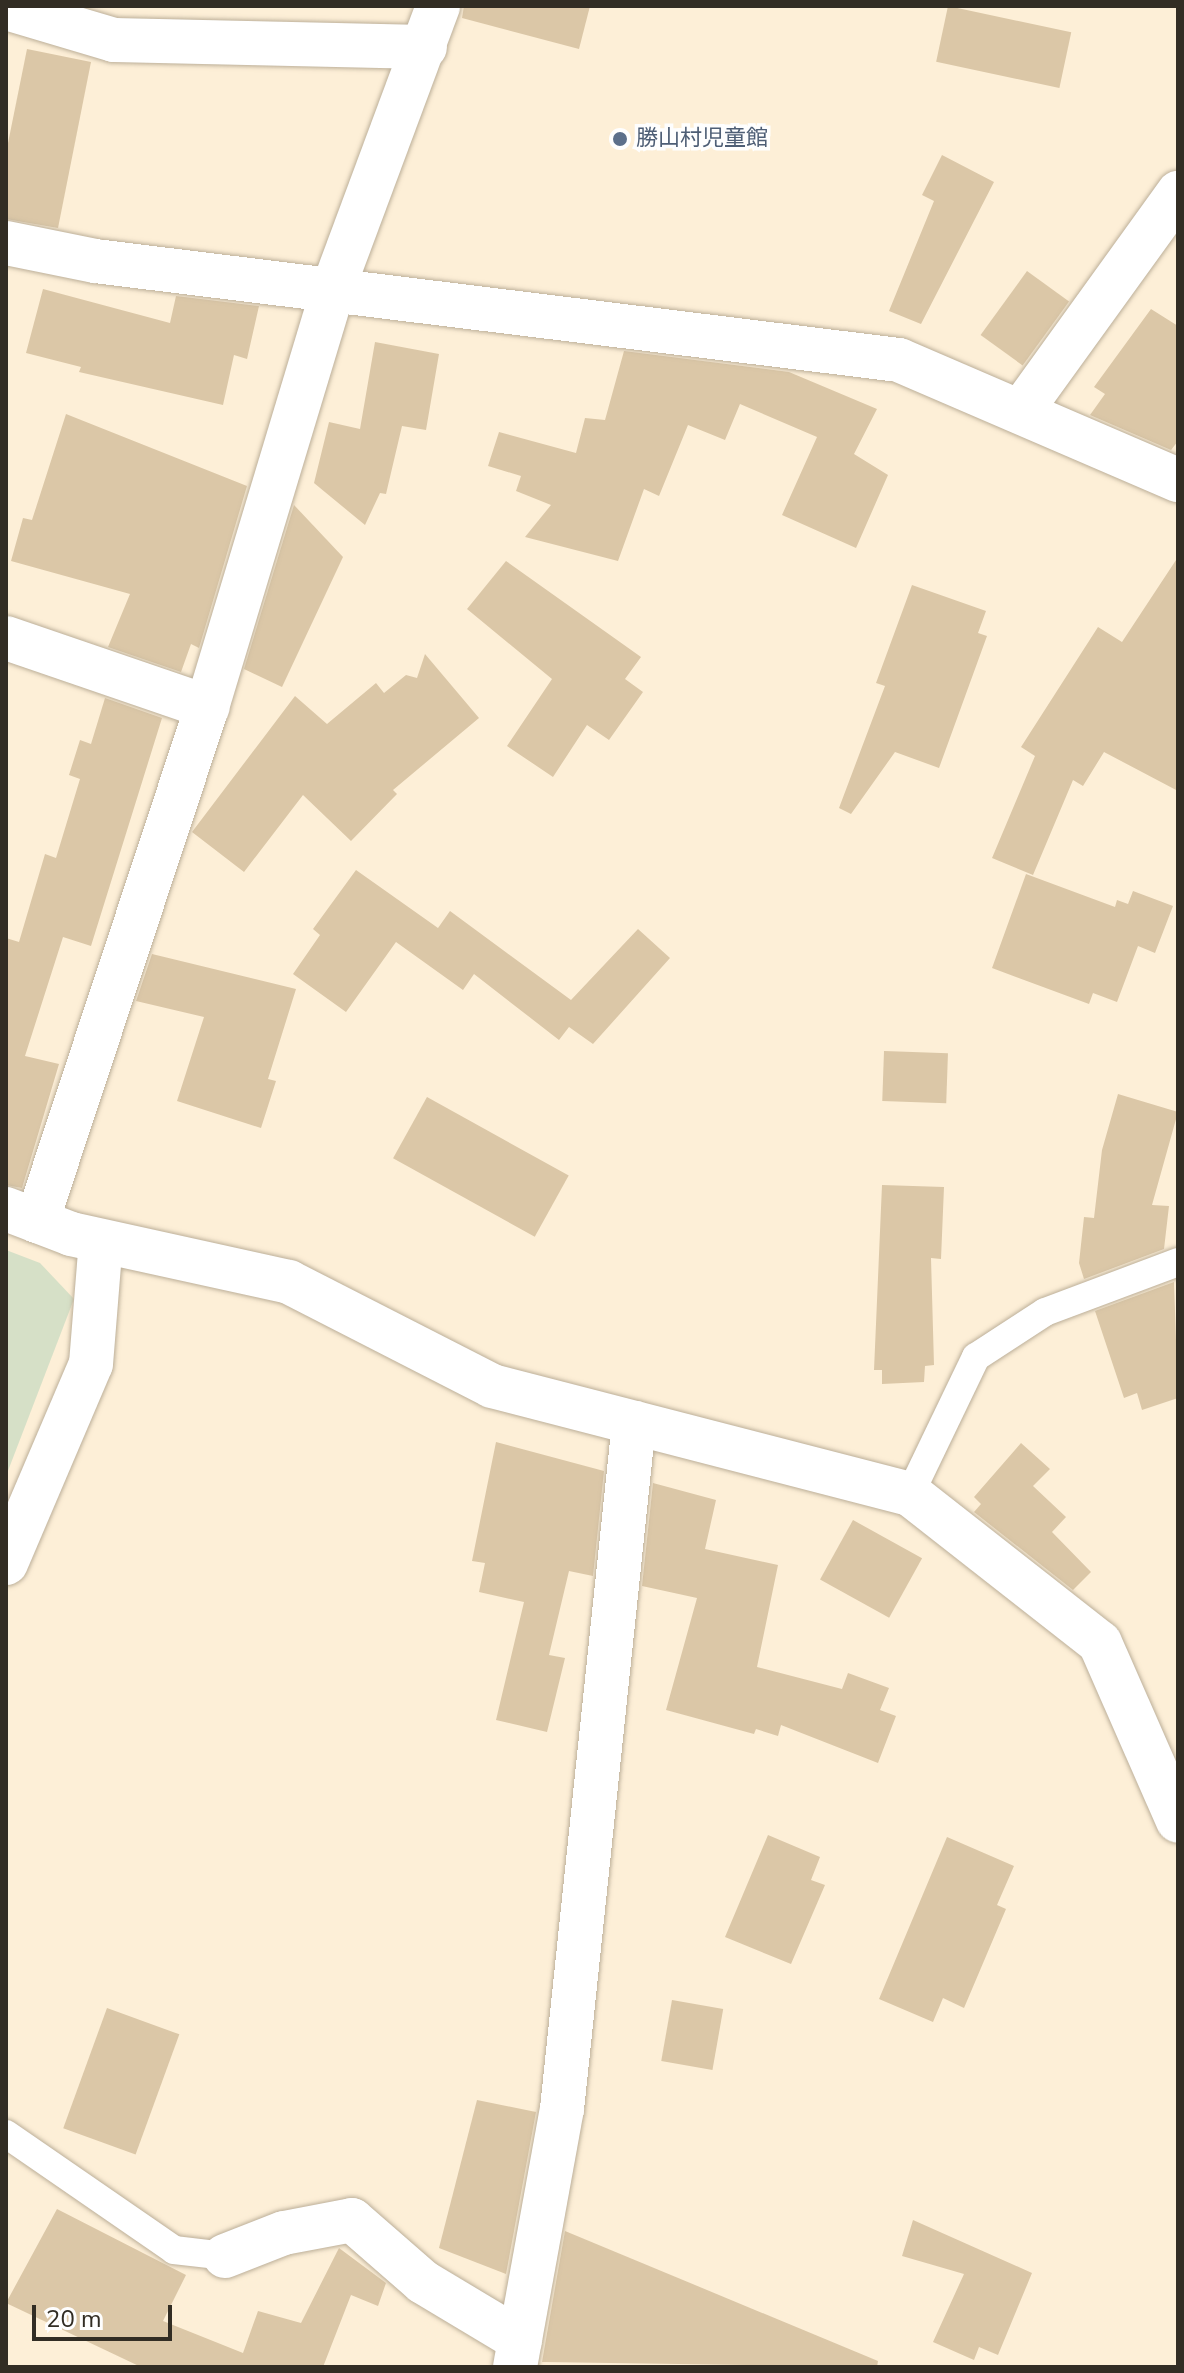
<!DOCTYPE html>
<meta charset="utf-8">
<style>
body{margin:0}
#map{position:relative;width:1184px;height:2373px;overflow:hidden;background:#fdefd7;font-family:"Nunito Sans","Noto Sans JP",sans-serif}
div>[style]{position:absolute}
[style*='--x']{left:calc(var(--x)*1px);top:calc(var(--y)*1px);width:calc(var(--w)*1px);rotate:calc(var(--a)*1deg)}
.green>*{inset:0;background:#d6e0c7}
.building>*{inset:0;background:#dbc7a7;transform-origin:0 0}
.roads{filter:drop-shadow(0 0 2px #bcaf99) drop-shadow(0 0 2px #bcaf99)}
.lane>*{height:28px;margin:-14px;padding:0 14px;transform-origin:14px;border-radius:14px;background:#fff}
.street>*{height:44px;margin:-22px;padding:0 22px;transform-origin:22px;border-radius:22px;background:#fff}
.dots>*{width:22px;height:22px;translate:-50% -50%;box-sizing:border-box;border:4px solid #fefefe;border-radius:50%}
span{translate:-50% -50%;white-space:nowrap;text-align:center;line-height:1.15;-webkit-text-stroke:7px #fefefe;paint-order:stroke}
.service-label{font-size:22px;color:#4e5e75}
.left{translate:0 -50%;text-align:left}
.frame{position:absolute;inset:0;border:8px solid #322d24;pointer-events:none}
.scale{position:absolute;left:32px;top:2305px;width:140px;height:36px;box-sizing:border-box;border:4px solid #322d24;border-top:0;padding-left:10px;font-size:24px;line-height:28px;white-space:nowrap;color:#322d24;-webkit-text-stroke:6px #fefefe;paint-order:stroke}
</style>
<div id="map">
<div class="green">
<div style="clip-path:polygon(6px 1250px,40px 1263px,74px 1299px,6px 1476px)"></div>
</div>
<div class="building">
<div style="clip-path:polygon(464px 6px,590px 6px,579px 49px,462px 18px)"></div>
<div style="left:948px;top:6px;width:126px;height:57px;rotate:12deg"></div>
<div style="clip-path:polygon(27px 49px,91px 62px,58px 228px,6px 219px,6px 153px)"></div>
<div style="clip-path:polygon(942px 155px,994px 182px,921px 324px,889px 311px,934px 201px,922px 195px)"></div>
<div style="left:1027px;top:271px;width:52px;height:79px;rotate:36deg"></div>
<div style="clip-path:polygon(43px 289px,170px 323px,176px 296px,259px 306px,247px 359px,234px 355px,223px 405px,79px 372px,81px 367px,26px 353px)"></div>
<div style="clip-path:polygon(1151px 309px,1178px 326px,1178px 441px,1171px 450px,1090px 415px,1105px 394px,1094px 387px)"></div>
<div style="clip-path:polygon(375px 342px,439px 354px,426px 430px,402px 426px,386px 494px,380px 493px,365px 525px,314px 483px,329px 422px,360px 429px)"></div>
<div style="clip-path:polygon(624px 351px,789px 372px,877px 409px,854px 454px,888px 475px,856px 548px,782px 515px,817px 437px,740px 404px,725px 440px,688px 425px,659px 496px,644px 489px,618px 561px,525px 537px,551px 505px,516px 491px,521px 476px,488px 466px,499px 432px,576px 453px,585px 418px,605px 420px)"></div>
<div style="clip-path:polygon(66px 414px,247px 486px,199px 648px,191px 644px,181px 672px,108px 647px,130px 594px,11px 561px,23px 518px,32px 520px)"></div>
<div style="clip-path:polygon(294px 505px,343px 557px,282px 687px,244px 669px)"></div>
<div style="clip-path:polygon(1178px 557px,1178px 791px,1104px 752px,1083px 786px,1073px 780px,1033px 875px,992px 858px,1035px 756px,1021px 747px,1098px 627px,1122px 642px)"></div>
<div style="clip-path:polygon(506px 561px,641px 657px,625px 679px,643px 692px,609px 740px,587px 725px,553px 777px,507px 746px,552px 679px,467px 609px)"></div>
<div style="clip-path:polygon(912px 585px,986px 611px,978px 633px,987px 636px,939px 768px,895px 752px,851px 814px,839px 808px,885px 686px,876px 683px)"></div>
<div style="clip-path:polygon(425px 654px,479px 718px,393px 790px,397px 794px,351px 841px,303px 795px,244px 872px,192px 832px,295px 696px,327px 724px,376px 683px,384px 693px,406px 675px,417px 678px)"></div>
<div style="clip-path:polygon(105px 698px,162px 718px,91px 946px,63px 937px,25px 1056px,59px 1064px,22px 1188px,6px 1185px,6px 938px,19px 942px,45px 854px,56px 858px,80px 779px,69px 775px,80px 740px,91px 744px)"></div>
<div style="clip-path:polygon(356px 870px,438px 928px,450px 911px,571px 1000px,638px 929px,670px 958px,593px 1044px,569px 1027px,559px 1040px,474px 974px,463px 990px,396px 942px,346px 1012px,293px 974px,320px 935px,313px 929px)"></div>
<div style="clip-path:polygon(1026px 874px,1115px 907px,1117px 900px,1128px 904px,1133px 891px,1173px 906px,1155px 953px,1138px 946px,1117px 1002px,1093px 993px,1089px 1004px,992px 968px)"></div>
<div style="clip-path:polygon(152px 954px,296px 989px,268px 1079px,276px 1081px,261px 1128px,177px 1101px,204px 1017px,136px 1001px)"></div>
<div style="left:884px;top:1051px;width:64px;height:50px;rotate:2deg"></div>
<div style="clip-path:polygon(1118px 1094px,1178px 1112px,1152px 1205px,1169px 1206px,1164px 1249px,1084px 1279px,1079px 1263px,1084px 1217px,1094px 1218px,1102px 1150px)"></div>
<div style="left:427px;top:1097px;width:162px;height:70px;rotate:29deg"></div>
<div style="clip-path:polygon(882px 1185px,944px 1187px,941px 1259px,931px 1258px,934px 1365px,925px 1366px,924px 1382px,882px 1384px,882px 1370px,874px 1370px)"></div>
<div style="clip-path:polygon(1174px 1282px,1178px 1398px,1142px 1410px,1137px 1393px,1124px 1398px,1095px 1311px)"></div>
<div style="clip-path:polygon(496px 1442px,604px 1471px,593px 1576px,569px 1571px,549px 1655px,565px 1658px,547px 1732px,496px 1720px,524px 1602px,479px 1592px,485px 1563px,472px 1561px)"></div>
<div style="clip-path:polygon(1021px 1443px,1050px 1469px,1033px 1486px,1066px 1517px,1052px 1532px,1091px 1572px,1073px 1590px,974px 1512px,981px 1504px,974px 1497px)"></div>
<div style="clip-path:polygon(653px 1483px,716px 1500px,705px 1549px,778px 1565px,757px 1667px,842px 1689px,848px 1673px,889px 1688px,880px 1710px,896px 1716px,878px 1763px,781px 1725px,778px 1736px,756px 1729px,754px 1734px,666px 1710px,697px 1598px,642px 1586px)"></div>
<div style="left:853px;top:1520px;width:79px;height:68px;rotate:29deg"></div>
<div style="clip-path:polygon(768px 1835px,820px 1857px,811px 1880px,825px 1885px,791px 1964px,725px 1937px)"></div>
<div style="clip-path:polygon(947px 1837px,1014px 1866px,997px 1905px,1006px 1909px,964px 2008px,943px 1998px,933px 2022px,879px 1999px)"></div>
<div style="left:672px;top:2000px;width:52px;height:62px;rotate:10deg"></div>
<div style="left:107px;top:2008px;width:77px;height:128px;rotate:20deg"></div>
<div style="clip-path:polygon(477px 2100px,536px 2112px,506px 2274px,439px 2248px)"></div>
<div style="clip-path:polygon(57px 2209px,186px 2275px,163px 2321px,243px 2353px,258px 2311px,301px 2323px,339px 2248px,386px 2283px,378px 2306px,351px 2295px,323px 2367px,141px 2367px,6px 2303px)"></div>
<div style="clip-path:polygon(913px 2220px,1032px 2273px,998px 2355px,979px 2347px,974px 2360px,933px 2342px,964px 2274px,902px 2256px)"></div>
<div style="clip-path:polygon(565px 2231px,878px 2361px,877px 2367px,542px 2362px)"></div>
</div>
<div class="roads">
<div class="lane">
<div style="--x:910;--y:1494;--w:152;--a:-64.3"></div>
<div style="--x:976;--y:1357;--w:82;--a:-33.1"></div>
<div style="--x:1045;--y:1312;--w:142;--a:-20.6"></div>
<div style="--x:6;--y:2134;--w:204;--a:34.6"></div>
<div style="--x:174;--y:2250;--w:51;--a:6.7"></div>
</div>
<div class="street">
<div style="--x:6;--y:8;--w:113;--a:16.5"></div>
<div style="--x:114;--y:40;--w:311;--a:1.3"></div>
<div style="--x:6;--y:243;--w:91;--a:11.4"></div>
<div style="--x:95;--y:261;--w:810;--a:7.02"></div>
<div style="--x:899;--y:360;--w:304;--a:23.3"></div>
<div style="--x:1021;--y:411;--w:269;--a:-54.2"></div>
<div style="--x:6;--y:638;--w:213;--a:18.9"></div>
<div style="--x:6;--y:1209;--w:70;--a:21"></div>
<div style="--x:71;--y:1234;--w:223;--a:12.4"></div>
<div style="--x:289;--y:1282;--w:228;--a:27.1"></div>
<div style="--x:492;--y:1386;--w:432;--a:14.5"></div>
<div style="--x:910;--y:1494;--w:241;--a:38.1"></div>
<div style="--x:1100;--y:1643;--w:194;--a:66.3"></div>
<div style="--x:37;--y:1221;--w:541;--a:-71.7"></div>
<div style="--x:207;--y:707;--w:440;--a:-73.2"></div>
<div style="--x:334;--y:286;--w:299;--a:-69.6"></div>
<div style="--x:6;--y:1563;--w:216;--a:-66.9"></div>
<div style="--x:91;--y:1364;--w:123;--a:-85.4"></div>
<div style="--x:225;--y:2256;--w:63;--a:-21.3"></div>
<div style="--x:284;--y:2233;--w:69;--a:-10.8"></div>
<div style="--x:352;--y:2220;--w:94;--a:41.1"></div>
<div style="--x:423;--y:2282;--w:113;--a:30.9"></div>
<div style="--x:515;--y:2367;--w:262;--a:-79.7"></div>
<div style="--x:562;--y:2109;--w:690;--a:-84.01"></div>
</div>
</div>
<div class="dots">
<div style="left:620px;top:139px;background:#5c6f8a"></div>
</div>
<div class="service-label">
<span class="left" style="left:636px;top:139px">勝山村児童館</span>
</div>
<div class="frame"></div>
<div class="scale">20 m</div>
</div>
